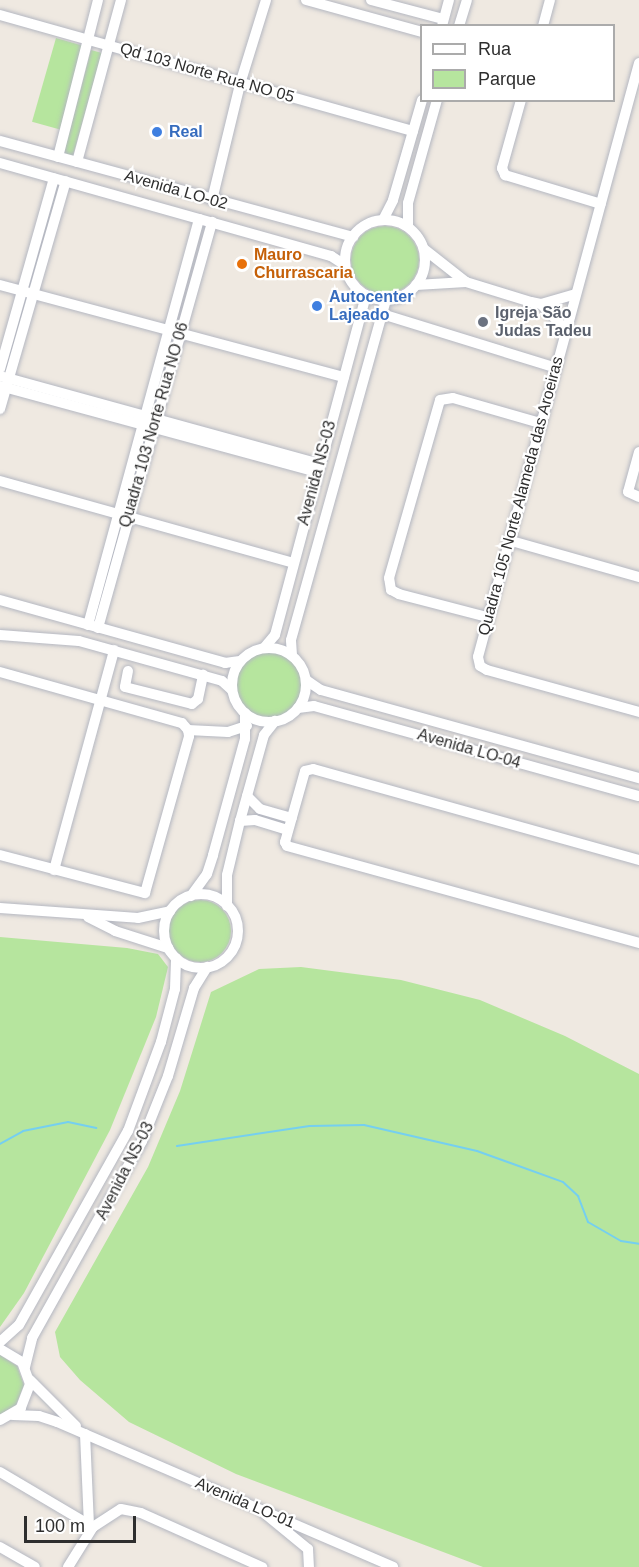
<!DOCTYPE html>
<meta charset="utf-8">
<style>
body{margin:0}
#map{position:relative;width:639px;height:1567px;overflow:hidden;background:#efe9e1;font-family:Arial,sans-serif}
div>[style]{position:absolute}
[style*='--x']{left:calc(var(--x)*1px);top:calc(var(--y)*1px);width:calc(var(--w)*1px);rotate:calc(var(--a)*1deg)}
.green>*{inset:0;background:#b6e59e;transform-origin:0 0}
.round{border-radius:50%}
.stream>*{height:2px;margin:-1px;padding:0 1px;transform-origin:1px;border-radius:1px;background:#75cff0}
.roads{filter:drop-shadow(0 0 2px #b4b7c1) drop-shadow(0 0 2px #b4b7c1)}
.minor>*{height:10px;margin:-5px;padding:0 5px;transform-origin:5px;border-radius:5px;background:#fff}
.minor>.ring{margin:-5px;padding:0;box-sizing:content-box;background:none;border:10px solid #fff;border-radius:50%}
.dots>*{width:16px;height:16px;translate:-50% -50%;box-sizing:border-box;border:3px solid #fff;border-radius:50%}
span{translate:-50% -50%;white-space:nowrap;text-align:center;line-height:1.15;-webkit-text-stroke:4.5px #fff;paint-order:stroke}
.street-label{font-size:16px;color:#2e2e2e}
.shop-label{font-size:16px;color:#366cbe;font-weight:700}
.left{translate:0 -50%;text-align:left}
.food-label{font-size:16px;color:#c56008;font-weight:700}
.worship-label{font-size:16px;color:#5b616d;font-weight:700}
.legend{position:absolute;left:420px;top:24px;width:195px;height:78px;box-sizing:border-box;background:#fff;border:2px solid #ababab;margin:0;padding:8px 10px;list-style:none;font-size:18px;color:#2e2e2e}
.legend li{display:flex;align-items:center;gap:12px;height:30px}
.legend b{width:30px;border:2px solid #ababab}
.scale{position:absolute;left:24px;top:1516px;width:112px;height:27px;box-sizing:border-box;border:3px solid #2e2e2e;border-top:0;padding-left:8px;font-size:18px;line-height:21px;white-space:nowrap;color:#2e2e2e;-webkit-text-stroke:4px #fff;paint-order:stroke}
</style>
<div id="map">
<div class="green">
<div style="left:56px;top:38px;width:29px;height:87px;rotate:16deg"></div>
<div style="clip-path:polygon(91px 50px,102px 53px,72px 159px,63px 156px)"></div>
<div class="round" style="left:351px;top:226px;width:68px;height:68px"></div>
<div class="round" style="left:236px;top:652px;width:66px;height:66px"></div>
<div class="round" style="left:169px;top:900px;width:62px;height:62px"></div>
<div style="clip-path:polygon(0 937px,127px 948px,158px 954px,168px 967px,156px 1017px,110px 1130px,24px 1293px,0 1327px)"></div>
<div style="clip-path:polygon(301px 967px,401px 980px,480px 1000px,565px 1036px,639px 1074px,639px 1567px,483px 1567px,236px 1474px,129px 1422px,80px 1380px,60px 1357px,55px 1332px,148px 1167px,180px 1091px,211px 992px,259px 969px)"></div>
<div style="clip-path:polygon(0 1355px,17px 1366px,24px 1385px,16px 1405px,0 1415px)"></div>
</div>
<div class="stream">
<div style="--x:0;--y:1144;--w:26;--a:-29"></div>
<div style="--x:23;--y:1131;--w:46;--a:-11.3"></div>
<div style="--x:68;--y:1122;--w:29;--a:12"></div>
<div style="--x:177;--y:1146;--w:134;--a:-8.6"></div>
<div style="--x:310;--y:1126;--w:54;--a:-1.1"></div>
<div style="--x:364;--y:1125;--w:116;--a:13"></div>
<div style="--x:477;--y:1151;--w:91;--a:19.8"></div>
<div style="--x:563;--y:1182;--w:21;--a:43"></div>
<div style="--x:578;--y:1196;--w:28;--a:69"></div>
<div style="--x:588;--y:1222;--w:38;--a:30"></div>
<div style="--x:621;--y:1241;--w:18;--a:9"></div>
</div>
<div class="roads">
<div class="minor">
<div style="--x:306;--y:0;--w:120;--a:15.4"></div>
<div style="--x:371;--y:0;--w:74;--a:14.8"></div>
<div style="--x:0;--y:15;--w:429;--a:15.7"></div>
<div style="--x:442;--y:26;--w:27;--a:-75"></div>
<div style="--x:459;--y:26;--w:27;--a:-73"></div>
<div style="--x:543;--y:26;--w:27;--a:-75"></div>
<div style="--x:639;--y:63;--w:615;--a:105.17"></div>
<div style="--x:478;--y:657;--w:9;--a:77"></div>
<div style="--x:480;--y:666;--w:8;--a:30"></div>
<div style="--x:487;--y:670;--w:158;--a:15.4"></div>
<div style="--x:521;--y:100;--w:71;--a:105.6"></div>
<div style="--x:502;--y:168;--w:8;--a:67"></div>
<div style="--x:505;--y:175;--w:100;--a:16.8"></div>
<div style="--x:0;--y:141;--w:366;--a:15.2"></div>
<div style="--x:58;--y:157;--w:162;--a:-75.7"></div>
<div style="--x:77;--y:162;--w:168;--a:-74.8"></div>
<div style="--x:0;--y:163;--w:344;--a:15.7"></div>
<div style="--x:331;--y:256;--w:17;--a:33"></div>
<div style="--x:212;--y:200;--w:119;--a:-76.4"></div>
<div style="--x:240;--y:84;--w:88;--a:-72.8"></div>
<div style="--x:383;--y:220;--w:22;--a:-63"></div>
<div style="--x:393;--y:200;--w:104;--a:-73.8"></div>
<div class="ring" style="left:345px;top:220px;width:70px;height:70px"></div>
<div style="--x:408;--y:227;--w:24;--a:-90"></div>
<div style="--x:408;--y:203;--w:107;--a:-74.3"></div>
<div style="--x:424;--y:249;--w:53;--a:38.2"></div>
<div style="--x:466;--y:282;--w:68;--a:17.1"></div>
<div style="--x:531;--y:302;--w:10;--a:11"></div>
<div style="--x:541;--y:304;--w:35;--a:-16"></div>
<div style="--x:0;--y:285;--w:356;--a:15"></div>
<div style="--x:416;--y:285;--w:50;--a:-3.4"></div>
<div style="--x:541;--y:304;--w:36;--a:46"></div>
<div style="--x:382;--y:314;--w:182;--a:17.2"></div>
<div style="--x:0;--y:369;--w:198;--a:-74.2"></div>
<div style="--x:0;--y:376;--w:331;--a:15.4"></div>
<div style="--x:0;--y:386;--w:328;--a:15.2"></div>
<div style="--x:0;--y:409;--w:237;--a:-73.9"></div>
<div style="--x:639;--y:452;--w:41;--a:105.4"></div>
<div style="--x:628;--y:492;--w:12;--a:24"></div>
<div style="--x:0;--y:481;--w:304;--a:15.6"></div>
<div style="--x:508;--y:540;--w:136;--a:15.8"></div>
<div style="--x:0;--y:600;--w:234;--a:15.6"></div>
<div style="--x:225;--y:663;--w:15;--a:-8"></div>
<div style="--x:487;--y:617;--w:91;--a:-165.4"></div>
<div style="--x:399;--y:594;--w:9;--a:-153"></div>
<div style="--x:391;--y:590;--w:12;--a:-99"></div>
<div style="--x:389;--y:578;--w:185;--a:-74"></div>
<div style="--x:440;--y:400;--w:13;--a:-9"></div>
<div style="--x:453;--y:398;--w:91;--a:16"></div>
<div style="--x:88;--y:625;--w:421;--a:-74.7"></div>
<div style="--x:98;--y:628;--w:422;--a:-74.3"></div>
<div style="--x:0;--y:635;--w:79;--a:4.3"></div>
<div style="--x:79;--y:641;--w:148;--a:15.6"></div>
<div style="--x:222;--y:681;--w:13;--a:42"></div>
<div class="ring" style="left:232px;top:648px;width:64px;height:64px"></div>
<div style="--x:264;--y:648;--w:17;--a:-50"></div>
<div style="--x:275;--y:635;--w:352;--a:-75"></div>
<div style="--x:292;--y:655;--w:15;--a:-94"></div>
<div style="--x:291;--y:640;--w:353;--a:-74.4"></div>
<div style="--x:128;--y:671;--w:16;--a:101"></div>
<div style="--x:125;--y:687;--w:69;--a:14.2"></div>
<div style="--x:192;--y:704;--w:8;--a:-40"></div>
<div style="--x:198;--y:699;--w:25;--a:-78"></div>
<div style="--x:0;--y:672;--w:189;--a:15.7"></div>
<div style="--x:182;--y:723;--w:9;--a:49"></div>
<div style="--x:306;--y:680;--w:18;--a:34"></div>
<div style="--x:321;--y:690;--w:330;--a:15.5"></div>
<div style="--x:298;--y:708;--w:16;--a:-7"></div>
<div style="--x:314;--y:706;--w:337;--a:15.5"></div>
<div style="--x:188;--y:730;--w:40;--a:2.9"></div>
<div style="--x:228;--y:732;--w:20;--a:-18"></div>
<div style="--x:247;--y:796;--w:18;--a:45"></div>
<div style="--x:260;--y:809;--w:33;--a:16"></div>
<div style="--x:240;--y:821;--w:15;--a:-4"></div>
<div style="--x:255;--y:820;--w:34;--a:17"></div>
<div style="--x:0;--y:855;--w:150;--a:14.7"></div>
<div style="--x:145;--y:893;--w:163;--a:-74.3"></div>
<div style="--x:189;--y:736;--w:6;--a:-99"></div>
<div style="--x:639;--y:860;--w:338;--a:-164.4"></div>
<div style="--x:313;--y:769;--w:8;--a:166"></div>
<div style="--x:305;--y:771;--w:74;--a:105.7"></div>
<div style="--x:285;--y:842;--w:4;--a:63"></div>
<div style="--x:287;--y:846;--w:365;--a:15.4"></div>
<div style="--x:54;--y:870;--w:228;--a:-74.7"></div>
<div class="ring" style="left:164px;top:894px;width:64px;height:64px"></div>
<div style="--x:191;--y:896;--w:27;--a:-54"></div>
<div style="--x:207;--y:874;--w:20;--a:-72"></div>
<div style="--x:213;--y:855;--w:120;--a:-74.6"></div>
<div style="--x:245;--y:739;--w:26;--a:-90"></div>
<div style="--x:227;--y:906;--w:31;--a:-90"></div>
<div style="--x:227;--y:875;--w:56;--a:-76.5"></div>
<div style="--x:240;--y:821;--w:89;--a:-74.4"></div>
<div style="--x:264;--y:735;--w:18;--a:-52"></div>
<div style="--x:0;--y:908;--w:138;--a:4.1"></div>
<div style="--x:138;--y:918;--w:33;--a:-12"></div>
<div style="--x:88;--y:917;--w:30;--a:27"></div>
<div style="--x:115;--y:931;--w:56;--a:17.8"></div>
<div style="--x:0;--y:1342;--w:25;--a:-42"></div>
<div style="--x:19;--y:1325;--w:223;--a:-60.7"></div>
<div style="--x:128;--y:1131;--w:95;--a:-69.7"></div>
<div style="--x:161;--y:1042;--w:55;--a:-75.2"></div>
<div style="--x:175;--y:989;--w:31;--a:-88"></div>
<div style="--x:0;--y:1349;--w:26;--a:31"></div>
<div style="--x:22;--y:1362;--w:23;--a:70"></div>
<div style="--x:30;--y:1384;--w:26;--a:111"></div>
<div style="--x:21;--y:1408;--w:24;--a:150"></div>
<div style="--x:25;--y:1367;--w:30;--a:-76"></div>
<div style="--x:32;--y:1338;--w:226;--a:-60.8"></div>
<div style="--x:142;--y:1141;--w:70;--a:-68.2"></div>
<div style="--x:168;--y:1076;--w:92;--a:-73.5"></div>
<div style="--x:194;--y:988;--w:25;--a:-58"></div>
<div style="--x:30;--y:1380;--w:65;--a:45"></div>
<div style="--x:13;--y:1415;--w:26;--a:2"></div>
<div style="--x:39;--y:1416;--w:19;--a:18"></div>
<div style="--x:57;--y:1422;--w:366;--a:23.3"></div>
<div style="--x:85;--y:1434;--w:91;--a:87.5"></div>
<div style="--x:0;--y:1472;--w:108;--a:30.6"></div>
<div style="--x:264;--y:1513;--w:57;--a:39.3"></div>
<div style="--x:308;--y:1549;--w:18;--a:87"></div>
<div style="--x:0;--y:1547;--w:40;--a:29.7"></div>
<div style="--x:68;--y:1567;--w:47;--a:-58"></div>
<div style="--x:93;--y:1527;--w:33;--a:-33"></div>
<div style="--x:121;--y:1509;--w:20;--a:11"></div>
<div style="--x:141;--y:1513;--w:133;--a:24.1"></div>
</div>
</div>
<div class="dots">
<div style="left:157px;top:132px;background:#3f7fe0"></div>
<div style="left:242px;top:264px;background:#e8710a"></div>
<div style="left:317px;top:306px;background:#3f7fe0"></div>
<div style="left:483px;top:322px;background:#6b7280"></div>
</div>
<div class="street-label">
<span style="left:207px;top:73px;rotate:16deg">Qd 103 Norte Rua NO 05</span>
<span style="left:176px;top:190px;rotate:16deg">Avenida LO-02</span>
<span style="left:154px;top:425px;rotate:-74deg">Quadra 103 Norte Rua NO 06</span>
<span style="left:317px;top:473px;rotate:-75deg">Avenida NS-03</span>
<span style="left:521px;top:496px;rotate:-75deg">Quadra 105 Norte Alameda das Aroeiras</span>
<span style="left:469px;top:749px;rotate:16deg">Avenida LO-04</span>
<span style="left:125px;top:1171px;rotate:-63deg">Avenida NS-03</span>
<span style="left:245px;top:1503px;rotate:23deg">Avenida LO-01</span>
</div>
<div class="shop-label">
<span class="left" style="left:169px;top:132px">Real</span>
<span class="left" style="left:329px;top:306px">Autocenter<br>Lajeado</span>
</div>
<div class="food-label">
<span class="left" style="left:254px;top:264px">Mauro<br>Churrascaria</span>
</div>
<div class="worship-label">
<span class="left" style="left:495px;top:322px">Igreja São<br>Judas Tadeu</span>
</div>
<ul class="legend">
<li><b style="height:8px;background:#fff"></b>Rua</li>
<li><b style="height:16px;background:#b6e59e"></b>Parque</li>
</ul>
<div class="scale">100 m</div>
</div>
